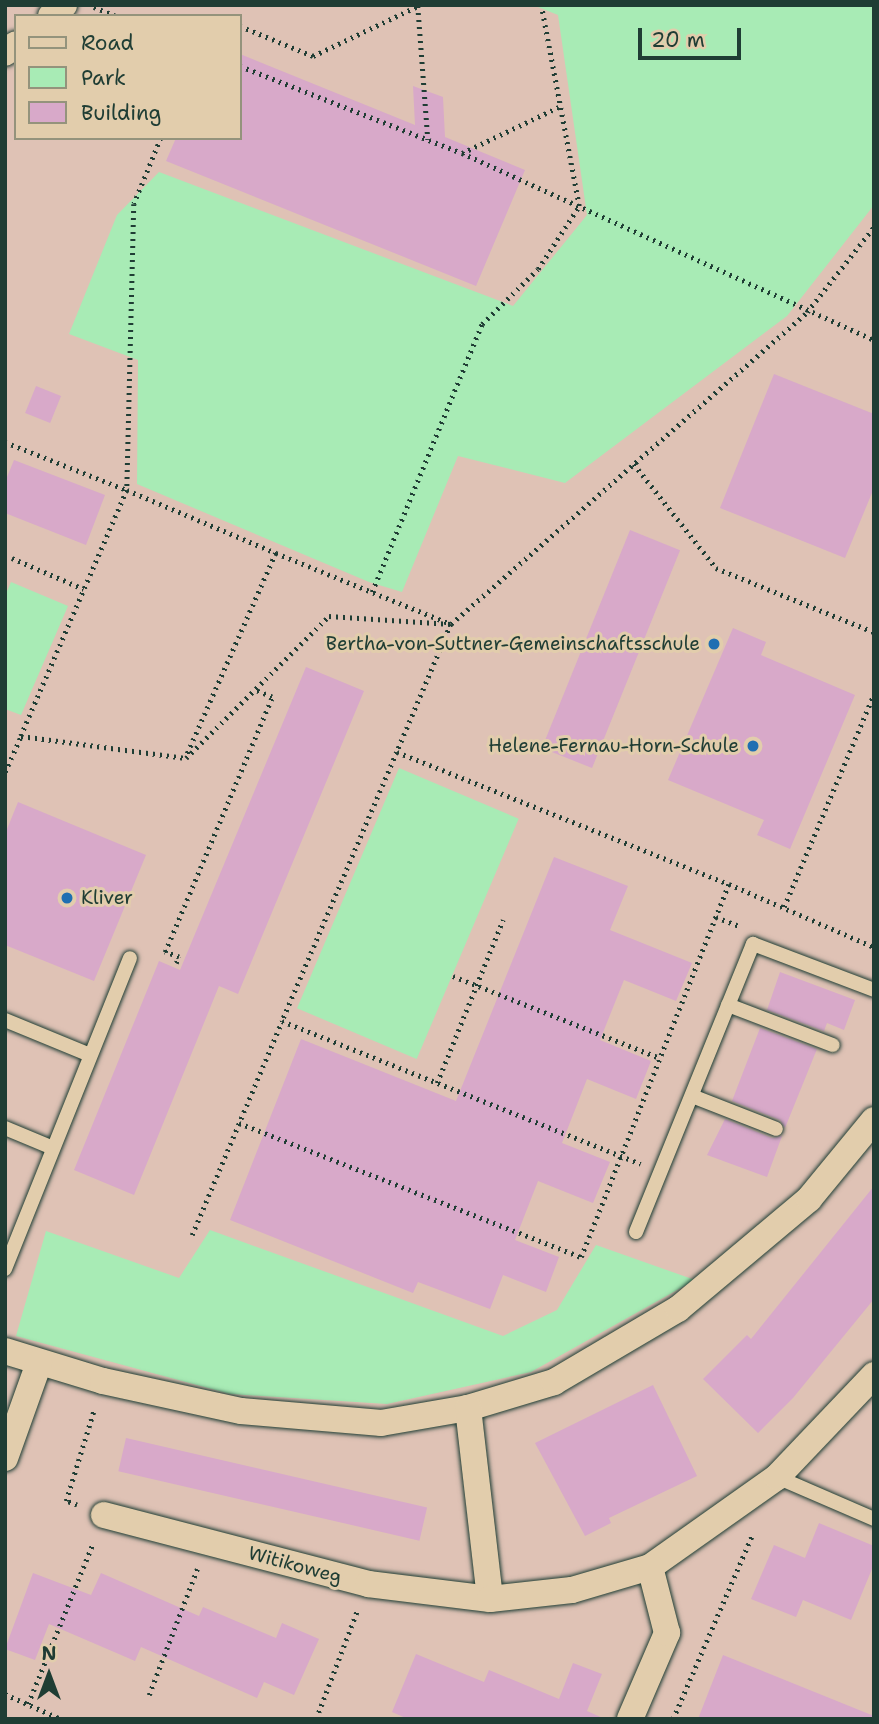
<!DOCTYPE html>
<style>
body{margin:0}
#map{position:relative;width:879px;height:1724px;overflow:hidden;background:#dfc2b5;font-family:"Shantell Sans",sans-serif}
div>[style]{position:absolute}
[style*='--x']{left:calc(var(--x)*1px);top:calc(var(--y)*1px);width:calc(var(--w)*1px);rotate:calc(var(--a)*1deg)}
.green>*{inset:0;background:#a8ebb5;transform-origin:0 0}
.building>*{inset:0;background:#d8a9c9;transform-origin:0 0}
.path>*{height:4.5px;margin-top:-2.25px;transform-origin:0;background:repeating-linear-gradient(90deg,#1f3d34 0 2px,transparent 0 7px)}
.roads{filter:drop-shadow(0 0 2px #1f3d34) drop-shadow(0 0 2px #1f3d34)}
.service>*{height:14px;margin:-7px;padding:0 7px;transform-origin:7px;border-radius:7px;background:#e2cdac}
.minor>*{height:26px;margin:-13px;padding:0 13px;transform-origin:13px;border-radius:13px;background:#e2cdac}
.dots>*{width:19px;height:19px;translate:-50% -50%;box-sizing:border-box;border:4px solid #e2cdac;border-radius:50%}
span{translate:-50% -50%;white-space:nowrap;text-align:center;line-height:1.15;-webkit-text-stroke:6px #e2cdac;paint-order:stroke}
.poi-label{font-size:19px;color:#1f3d34}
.right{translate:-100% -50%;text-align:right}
.left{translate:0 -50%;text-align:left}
.street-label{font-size:19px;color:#1f3d34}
.frame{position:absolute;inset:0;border:7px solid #1f3d34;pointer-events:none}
.legend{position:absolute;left:14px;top:14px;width:228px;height:126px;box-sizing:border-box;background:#e2cdac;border:2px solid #94937c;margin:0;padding:9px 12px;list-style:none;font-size:21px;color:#1f3d34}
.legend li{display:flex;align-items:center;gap:14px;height:35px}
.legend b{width:35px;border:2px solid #94937c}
.north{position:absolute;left:14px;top:1640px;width:70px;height:70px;-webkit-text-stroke:5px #e2cdac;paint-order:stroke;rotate:0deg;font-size:19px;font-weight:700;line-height:28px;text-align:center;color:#1f3d34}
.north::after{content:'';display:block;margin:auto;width:24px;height:32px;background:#1f3d34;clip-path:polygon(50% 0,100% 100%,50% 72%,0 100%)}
.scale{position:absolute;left:638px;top:28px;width:103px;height:32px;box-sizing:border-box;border:4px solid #1f3d34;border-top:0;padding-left:9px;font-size:21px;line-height:24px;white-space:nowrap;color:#1f3d34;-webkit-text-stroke:5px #e2cdac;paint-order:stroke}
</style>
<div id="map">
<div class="green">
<div style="clip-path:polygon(533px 5px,874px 5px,874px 205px,787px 316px,565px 483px,458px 456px,402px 592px,369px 582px,137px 484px,138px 360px,69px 334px,117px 215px,159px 172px,513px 306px,587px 215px,558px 15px)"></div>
<div style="clip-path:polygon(11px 582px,68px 606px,21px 715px,5px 709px,5px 596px)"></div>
<div style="left:399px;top:768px;width:130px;height:261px;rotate:23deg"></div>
<div style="clip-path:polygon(210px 1230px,503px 1336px,557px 1310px,596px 1245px,695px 1280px,531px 1372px,387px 1404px,230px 1394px,16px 1336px,46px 1231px,179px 1278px)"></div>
</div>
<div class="building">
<div style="clip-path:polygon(240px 54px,415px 125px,413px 86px,443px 97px,445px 137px,525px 170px,476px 286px,166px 161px,176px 138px,240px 138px)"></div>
<div style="clip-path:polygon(774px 374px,874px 414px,874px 488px,845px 558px,720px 508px)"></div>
<div style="left:36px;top:386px;width:27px;height:29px;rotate:22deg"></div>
<div style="clip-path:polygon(14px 460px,105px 495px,86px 545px,5px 513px,5px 482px)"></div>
<div style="left:630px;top:530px;width:54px;height:235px;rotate:22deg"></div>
<div style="clip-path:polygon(733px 628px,766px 642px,761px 655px,855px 695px,790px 849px,757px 835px,764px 820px,668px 780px)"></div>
<div style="clip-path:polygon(306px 667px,364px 691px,238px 994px,219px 986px,134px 1195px,74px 1170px,159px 961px,180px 970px)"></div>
<div style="clip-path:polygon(18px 802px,146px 855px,94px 981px,5px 945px,5px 834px)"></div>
<div style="clip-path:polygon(554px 857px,628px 886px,610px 930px,692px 963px,676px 1001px,624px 980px,600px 1040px,651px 1061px,636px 1099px,587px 1079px,562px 1143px,610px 1162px,593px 1203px,538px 1181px,515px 1240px,559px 1257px,546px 1292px,503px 1275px,490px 1309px,418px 1282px,413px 1293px,230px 1220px,301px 1039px,456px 1101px)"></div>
<div style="clip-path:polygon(780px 972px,855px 1000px,844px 1030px,827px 1023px,824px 1031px,767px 1010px)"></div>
<div style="clip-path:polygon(760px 1028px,817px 1049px,785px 1128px,780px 1120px,732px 1101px)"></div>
<div style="clip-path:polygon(725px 1119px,772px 1138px,782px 1136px,767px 1177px,707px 1155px)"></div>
<div style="clip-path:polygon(874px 1186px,874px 1299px,793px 1398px,758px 1433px,703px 1379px,747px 1335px,751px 1339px)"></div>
<div style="clip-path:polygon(653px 1385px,697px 1476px,609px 1518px,611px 1523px,585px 1536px,535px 1443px)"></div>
<div style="left:126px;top:1438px;width:309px;height:34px;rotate:13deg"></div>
<div style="clip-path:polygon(819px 1523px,874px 1546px,874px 1564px,851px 1620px,803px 1600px,796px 1617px,751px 1599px,774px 1545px,805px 1558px)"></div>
<div style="clip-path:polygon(33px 1573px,91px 1595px,101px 1573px,199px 1616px,203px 1607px,276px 1638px,282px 1623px,319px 1639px,294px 1695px,264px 1682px,257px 1698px,141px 1647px,135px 1661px,49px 1624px,35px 1660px,5px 1649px)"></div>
<div style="clip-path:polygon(416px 1654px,484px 1682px,489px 1670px,559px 1699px,573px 1663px,602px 1674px,587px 1711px,605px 1719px,408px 1719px,392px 1712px)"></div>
<div style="clip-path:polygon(723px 1655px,874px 1716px,874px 1719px,698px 1719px)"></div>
</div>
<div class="path">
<div style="--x:418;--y:6;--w:134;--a:85.7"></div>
<div style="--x:94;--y:7;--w:24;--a:22"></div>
<div style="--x:240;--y:26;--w:79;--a:22.3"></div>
<div style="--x:313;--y:56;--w:119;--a:-25.5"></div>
<div style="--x:240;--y:66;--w:238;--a:21.4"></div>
<div style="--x:462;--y:153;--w:107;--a:-25.4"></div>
<div style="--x:161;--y:138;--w:71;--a:112.2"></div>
<div style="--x:134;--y:204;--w:286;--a:91.4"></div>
<div style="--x:127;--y:490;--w:162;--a:22.9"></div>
<div style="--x:276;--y:553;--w:221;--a:113.8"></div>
<div style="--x:462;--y:153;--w:452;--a:24.4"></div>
<div style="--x:5;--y:442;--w:131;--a:21.5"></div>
<div style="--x:127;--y:490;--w:268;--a:113.3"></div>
<div style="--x:634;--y:464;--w:132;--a:51.7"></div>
<div style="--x:716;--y:568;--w:170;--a:22.1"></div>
<div style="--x:276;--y:553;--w:189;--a:22.1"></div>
<div style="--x:451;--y:624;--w:139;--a:112.9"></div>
<div style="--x:397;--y:752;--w:357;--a:21.7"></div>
<div style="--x:729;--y:884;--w:158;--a:23.5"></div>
<div style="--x:12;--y:558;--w:78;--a:23.3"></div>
<div style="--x:372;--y:592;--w:290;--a:-67.7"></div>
<div style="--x:482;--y:324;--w:78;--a:-44.5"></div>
<div style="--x:538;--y:269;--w:75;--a:-56.9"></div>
<div style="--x:579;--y:206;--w:205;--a:-100.7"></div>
<div style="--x:397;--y:752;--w:293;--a:113.1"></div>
<div style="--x:282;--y:1021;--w:386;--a:21.7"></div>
<div style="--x:5;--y:772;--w:39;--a:-66"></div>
<div style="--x:21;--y:736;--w:166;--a:7.6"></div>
<div style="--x:186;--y:758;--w:202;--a:-44.8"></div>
<div style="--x:329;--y:616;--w:122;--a:3.8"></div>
<div style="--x:451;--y:624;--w:473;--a:-41.2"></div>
<div style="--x:807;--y:312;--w:108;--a:-51.8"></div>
<div style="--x:784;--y:907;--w:231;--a:-67.1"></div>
<div style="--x:716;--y:917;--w:26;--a:21"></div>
<div style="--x:176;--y:963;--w:7;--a:-63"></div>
<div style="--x:179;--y:957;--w:15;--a:-160"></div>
<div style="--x:165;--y:952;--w:277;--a:-67.2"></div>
<div style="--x:272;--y:697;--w:18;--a:-158"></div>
<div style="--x:453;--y:976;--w:223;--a:21.6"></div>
<div style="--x:437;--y:1083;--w:176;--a:-68"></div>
<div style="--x:239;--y:1123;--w:367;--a:21.4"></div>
<div style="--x:581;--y:1257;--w:401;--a:-68.4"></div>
<div style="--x:192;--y:1235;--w:232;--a:-67.2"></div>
<div style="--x:77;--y:1505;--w:12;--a:-160"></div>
<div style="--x:66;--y:1501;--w:95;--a:-72.9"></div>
<div style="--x:5;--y:1694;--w:61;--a:24.1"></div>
<div style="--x:149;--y:1695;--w:135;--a:-69.1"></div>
<div style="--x:28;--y:1704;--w:174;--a:-68"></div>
<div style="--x:316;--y:1719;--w:116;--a:-69.2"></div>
<div style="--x:673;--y:1719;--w:202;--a:-66.7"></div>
</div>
<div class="roads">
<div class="service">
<div style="--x:728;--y:1005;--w:112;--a:20.9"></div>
<div style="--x:5;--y:1020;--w:92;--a:22.4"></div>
<div style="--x:692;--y:1096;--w:90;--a:21.4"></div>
<div style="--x:5;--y:1128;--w:52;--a:22.6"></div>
<div style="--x:636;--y:1232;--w:311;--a:-67.9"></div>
<div style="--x:753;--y:944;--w:129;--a:20.8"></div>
<div style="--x:5;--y:1269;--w:335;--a:-68.1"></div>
<div style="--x:777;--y:1477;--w:106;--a:23.4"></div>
</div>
<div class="minor">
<div style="--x:51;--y:16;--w:17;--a:-40"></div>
<div style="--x:5;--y:53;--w:14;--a:-39"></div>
<div style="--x:5;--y:1351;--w:102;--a:17"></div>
<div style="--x:103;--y:1381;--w:141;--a:12.3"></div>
<div style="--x:241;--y:1411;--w:141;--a:4.9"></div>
<div style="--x:381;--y:1423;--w:88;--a:-9.8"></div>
<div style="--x:468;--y:1408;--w:90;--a:-16.8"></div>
<div style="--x:554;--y:1382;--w:144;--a:-30.5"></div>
<div style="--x:678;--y:1309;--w:171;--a:-40"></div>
<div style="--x:809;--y:1199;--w:102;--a:-50.6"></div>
<div style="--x:468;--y:1408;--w:192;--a:83.4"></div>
<div style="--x:5;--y:1458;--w:101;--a:-70.3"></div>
<div style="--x:104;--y:1515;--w:273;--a:14.6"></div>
<div style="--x:368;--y:1584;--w:123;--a:7"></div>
<div style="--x:490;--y:1599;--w:82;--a:-6.3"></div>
<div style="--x:572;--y:1590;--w:81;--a:-16.4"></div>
<div style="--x:650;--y:1567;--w:156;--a:-35.3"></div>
<div style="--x:777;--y:1477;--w:141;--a:-46.4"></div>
<div style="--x:630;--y:1719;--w:94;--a:-66.7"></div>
<div style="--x:667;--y:1633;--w:68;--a:-104.4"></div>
</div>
</div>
<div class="dots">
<div style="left:714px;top:644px;background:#1f6fb2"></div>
<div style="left:753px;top:746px;background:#1f6fb2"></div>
<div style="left:67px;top:898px;background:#1f6fb2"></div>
</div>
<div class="poi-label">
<span class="right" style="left:700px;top:644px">Bertha-von-Suttner-Gemeinschaftsschule</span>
<span class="right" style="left:739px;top:746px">Helene-Fernau-Horn-Schule</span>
<span class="left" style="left:81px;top:898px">Kliver</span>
</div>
<div class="street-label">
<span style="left:295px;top:1565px;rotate:15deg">Witikoweg</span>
</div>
<div class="frame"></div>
<ul class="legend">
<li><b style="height:9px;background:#e2cdac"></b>Road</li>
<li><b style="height:19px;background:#a8ebb5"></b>Park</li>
<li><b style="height:19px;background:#d8a9c9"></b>Building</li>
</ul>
<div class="north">N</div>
<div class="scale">20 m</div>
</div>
